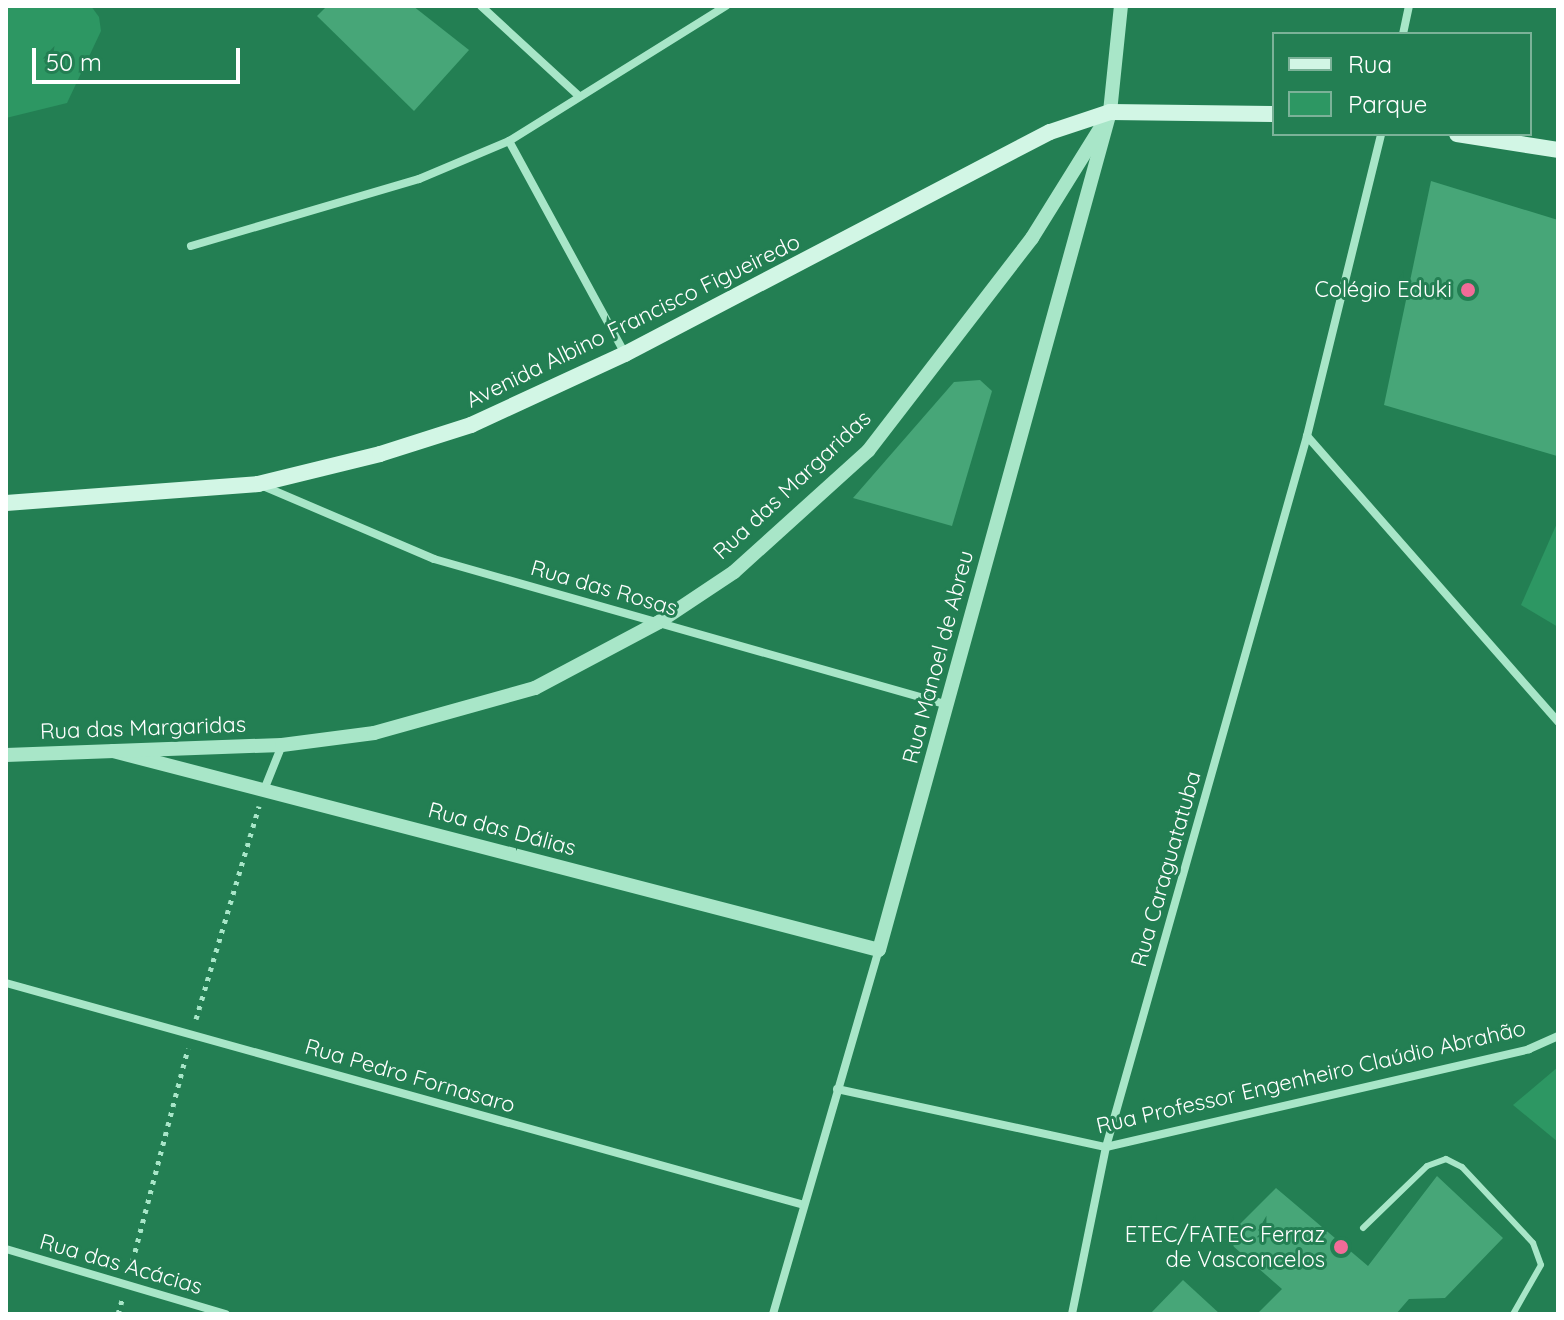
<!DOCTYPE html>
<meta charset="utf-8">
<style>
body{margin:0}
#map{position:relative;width:1564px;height:1320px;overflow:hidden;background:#237f53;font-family:Quicksand,sans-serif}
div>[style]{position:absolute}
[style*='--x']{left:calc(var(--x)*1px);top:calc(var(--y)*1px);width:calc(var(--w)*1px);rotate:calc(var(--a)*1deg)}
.green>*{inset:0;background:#2d9763}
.building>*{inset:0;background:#47a678}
.path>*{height:5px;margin-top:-2.5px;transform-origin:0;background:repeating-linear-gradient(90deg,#a8e6c8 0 4px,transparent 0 10px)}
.service>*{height:6px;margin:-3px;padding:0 3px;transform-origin:3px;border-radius:3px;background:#a8e6c8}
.minor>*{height:8px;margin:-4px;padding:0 4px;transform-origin:4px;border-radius:4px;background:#a8e6c8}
.tertiary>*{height:14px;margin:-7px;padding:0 7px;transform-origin:7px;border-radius:7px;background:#a8e6c8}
.secondary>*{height:16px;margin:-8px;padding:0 8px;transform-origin:8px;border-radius:8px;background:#d2f6e5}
.dots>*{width:22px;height:22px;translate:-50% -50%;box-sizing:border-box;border:4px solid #237f53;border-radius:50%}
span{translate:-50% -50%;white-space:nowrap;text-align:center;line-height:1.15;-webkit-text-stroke:6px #237f53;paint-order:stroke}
.poi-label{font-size:22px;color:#fff}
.right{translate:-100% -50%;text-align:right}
.street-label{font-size:22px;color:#fff}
.frame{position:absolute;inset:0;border:8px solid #fff;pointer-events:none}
.legend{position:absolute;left:1272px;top:32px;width:260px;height:104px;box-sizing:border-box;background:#237f53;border:2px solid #7bb298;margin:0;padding:10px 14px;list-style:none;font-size:24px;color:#fff}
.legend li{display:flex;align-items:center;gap:16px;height:40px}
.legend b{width:40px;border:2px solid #7bb298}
.scale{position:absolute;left:32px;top:48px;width:208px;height:36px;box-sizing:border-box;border:4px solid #fff;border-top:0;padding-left:10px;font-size:24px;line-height:28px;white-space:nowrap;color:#fff;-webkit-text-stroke:6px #237f53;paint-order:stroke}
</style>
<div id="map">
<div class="green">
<div style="clip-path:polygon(6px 6px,91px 6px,99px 17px,101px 31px,67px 103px,6px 118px)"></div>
<div style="clip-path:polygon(1558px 521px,1558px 627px,1521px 605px)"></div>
<div style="clip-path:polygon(1558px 1067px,1558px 1142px,1513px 1105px)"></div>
</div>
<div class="building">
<div style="clip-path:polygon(327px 6px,413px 6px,469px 50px,414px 111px,317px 16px)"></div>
<div style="clip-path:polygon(1431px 181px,1558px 220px,1557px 456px,1384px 405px)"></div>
<div style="clip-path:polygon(980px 380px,992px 391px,952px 526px,853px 498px,954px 382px)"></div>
<div style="clip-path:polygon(1437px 1176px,1503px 1238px,1445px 1298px,1409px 1299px,1396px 1314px,1257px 1314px,1282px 1289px,1225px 1239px,1276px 1188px,1368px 1266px)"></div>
<div style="clip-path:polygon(1183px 1280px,1220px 1314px,1150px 1314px)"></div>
</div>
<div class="path">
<div style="--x:196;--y:1019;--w:222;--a:-73.5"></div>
<div style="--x:130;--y:1271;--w:230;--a:-75.4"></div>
<div style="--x:118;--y:1314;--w:15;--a:-74"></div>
</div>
<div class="service">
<div style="--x:1363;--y:1228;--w:89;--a:-44.1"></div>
<div style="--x:1427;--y:1166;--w:20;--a:-20"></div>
<div style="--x:1446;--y:1159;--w:18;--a:27"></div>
<div style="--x:1462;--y:1167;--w:104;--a:46.9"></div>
<div style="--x:1533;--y:1243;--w:23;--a:70"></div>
<div style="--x:1541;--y:1265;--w:56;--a:119.7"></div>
</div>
<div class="minor">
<div style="--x:481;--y:6;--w:133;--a:42.6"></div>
<div style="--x:1403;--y:34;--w:29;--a:-78"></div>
<div style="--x:509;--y:141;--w:243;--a:61.4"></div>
<div style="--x:191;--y:246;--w:238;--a:-16.4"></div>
<div style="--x:419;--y:179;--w:98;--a:-22.9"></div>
<div style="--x:509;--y:141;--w:256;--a:-31.9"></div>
<div style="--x:1307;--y:436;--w:381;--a:48.7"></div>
<div style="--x:263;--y:486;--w:186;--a:23.1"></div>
<div style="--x:434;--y:559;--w:534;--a:15.86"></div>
<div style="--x:264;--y:790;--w:48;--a:-68.2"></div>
<div style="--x:6;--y:983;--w:828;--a:15.55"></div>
<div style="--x:837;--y:1089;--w:275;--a:12.2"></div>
<div style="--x:1106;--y:1147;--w:434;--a:-13"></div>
<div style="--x:1529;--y:1049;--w:32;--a:-24"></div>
<div style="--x:6;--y:1249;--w:229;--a:16.5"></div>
<div style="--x:773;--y:1314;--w:379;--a:-73.8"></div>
<div style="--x:1072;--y:1314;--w:170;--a:-78.5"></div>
<div style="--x:1106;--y:1147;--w:739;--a:-74.21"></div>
<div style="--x:1307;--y:436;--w:311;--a:-76.2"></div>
</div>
<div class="tertiary">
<div style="--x:113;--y:751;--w:791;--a:14.56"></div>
<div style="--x:879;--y:950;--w:869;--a:-74.59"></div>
<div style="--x:1110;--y:112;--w:107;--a:-84.1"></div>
<div style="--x:6;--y:755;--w:276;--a:-2.1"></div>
<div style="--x:282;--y:745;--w:93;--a:-7.4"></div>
<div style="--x:374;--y:733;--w:167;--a:-15.6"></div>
<div style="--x:535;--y:688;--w:140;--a:-28"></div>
<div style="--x:659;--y:622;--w:90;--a:-33.7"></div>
<div style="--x:734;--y:572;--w:181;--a:-42.1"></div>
<div style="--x:868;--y:451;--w:269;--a:-52.4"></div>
<div style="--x:1032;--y:238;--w:131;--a:-58.1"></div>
</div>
<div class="secondary">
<div style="--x:1457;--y:134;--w:102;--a:9"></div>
<div style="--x:6;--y:503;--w:253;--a:-4.3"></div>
<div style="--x:258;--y:484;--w:126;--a:-13.8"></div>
<div style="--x:380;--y:454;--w:96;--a:-17.7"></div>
<div style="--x:471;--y:425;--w:170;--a:-24.8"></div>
<div style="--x:625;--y:354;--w:479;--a:-27.6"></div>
<div style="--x:1050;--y:132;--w:63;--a:-18.4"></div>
<div style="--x:1110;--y:112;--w:164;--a:0.7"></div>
</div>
<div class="dots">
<div style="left:1468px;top:290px;background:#f26b98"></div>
<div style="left:1341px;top:1247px;background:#f26b98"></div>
</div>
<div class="poi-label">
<span class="right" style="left:1452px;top:290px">Colégio Eduki</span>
<span class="right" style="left:1325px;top:1247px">ETEC/FATEC Ferraz<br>de Vasconcelos</span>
</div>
<div class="street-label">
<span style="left:633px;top:321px;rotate:-26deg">Avenida Albino Francisco Figueiredo</span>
<span style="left:792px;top:485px;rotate:-43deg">Rua das Margaridas</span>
<span style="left:604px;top:588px;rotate:16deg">Rua das Rosas</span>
<span style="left:938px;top:657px;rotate:-75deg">Rua Manoel de Abreu</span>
<span style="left:143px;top:728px;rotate:-2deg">Rua das Margaridas</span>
<span style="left:502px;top:829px;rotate:15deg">Rua das Dálias</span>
<span style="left:1166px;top:869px;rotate:-74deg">Rua Caraguatatuba</span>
<span style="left:410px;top:1076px;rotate:16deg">Rua Pedro Fornasaro</span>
<span style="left:1311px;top:1077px;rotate:-13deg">Rua Professor Engenheiro Claúdio Abrahão</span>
<span style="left:121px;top:1264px;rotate:16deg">Rua das Acácias</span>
</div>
<div class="frame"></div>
<ul class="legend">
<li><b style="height:10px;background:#d2f6e5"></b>Rua</li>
<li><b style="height:22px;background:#2d9763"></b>Parque</li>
</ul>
<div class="scale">50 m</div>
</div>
